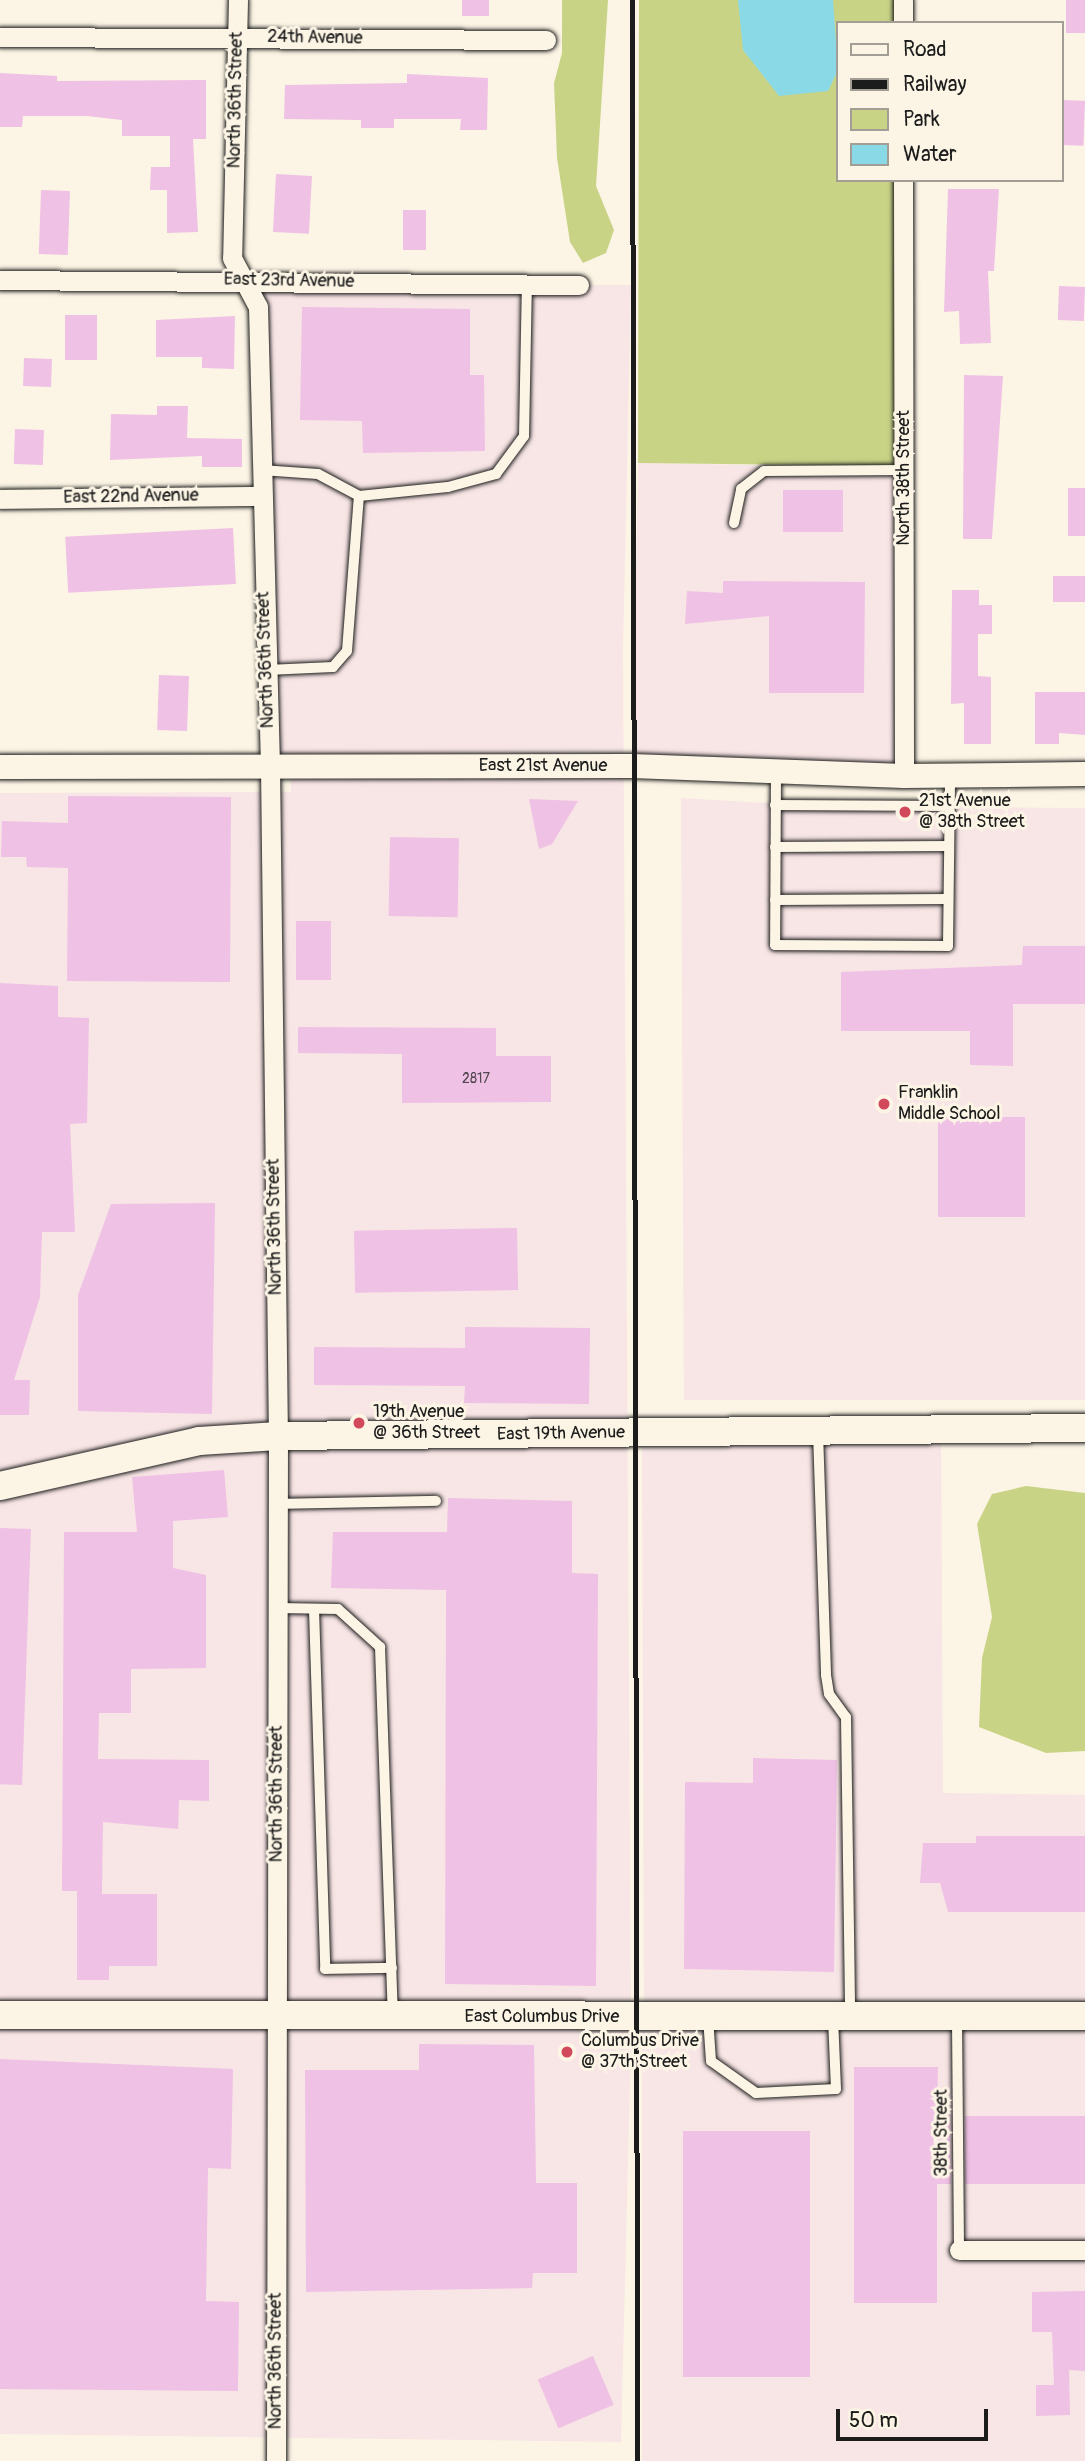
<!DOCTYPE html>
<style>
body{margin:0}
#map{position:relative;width:1085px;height:2461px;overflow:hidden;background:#fcf5e5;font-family:Pangolin,sans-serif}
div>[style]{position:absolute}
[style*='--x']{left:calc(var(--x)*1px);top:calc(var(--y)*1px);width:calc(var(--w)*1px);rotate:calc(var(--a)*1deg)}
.built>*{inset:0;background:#f8e5e5;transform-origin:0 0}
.green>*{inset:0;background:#c9d386}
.water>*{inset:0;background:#8ad9e6}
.building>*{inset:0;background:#efc1e4;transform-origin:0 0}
.roads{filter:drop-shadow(0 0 2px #1c1c1c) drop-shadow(0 0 2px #1c1c1c)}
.service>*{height:10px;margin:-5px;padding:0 5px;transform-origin:5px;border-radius:5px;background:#fcf5e5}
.minor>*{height:19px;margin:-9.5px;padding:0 9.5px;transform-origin:9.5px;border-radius:9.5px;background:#fcf5e5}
.tertiary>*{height:24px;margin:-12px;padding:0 12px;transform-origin:12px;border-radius:12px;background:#fcf5e5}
.secondary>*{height:28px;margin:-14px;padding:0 14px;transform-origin:14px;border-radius:14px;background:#fcf5e5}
.rail>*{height:5px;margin:-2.5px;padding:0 2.5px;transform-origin:2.5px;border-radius:2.5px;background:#1c1c1c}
.dots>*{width:19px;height:19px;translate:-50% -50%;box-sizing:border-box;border:4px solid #fcf5e5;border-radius:50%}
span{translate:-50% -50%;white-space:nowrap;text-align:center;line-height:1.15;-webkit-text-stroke:6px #fcf5e5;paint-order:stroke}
.number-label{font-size:14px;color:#51454e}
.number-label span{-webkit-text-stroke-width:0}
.street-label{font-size:18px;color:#1c1c1c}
.poi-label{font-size:18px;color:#1c1c1c}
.left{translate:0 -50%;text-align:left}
.legend{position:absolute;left:836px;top:21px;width:228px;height:161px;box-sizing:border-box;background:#fcf5e5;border:2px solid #a29e95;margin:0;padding:9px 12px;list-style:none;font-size:21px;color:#1c1c1c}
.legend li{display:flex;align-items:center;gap:14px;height:35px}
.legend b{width:35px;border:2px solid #a29e95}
.scale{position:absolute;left:836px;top:2409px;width:152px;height:32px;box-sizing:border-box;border:4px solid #1c1c1c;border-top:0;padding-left:9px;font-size:21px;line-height:24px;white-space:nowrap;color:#1c1c1c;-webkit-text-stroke:5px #fcf5e5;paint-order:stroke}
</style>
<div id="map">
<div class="built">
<div style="clip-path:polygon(265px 285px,631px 285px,623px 649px,631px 2041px,621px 2442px,0 2434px,0 793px,291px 792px,290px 757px,276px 757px)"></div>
<div style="left:638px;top:463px;width:261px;height:297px;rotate:1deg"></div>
<div style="clip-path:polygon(681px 798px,816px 806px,1085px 808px,1085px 1400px,684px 1400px)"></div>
<div style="clip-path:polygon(941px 1432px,943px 1793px,1085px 1795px,1085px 2010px,644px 2011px,642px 1434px)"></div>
<div style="left:1085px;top:2016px;width:445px;height:443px;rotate:90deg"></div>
</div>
<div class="green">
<div style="clip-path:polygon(562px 0,608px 0,596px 186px,614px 230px,606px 253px,583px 263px,570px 242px,557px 158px,554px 83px,562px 53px)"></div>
<div style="clip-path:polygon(639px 0,900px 0,900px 23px,838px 23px,838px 180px,898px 180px,899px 466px,638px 463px)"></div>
<div style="clip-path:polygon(1026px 1486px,1085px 1493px,1085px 1751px,1046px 1753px,979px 1727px,982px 1658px,992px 1617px,977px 1524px,992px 1494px)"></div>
</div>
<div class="water">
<div style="clip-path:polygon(738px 0,833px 0,838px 70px,828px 91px,779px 96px,743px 50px)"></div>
</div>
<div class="building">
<div style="left:462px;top:0;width:27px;height:16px"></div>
<div style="left:1066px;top:0;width:19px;height:33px"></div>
<div style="clip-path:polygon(0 73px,57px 76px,57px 81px,206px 80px,206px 139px,193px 139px,198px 232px,167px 233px,167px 190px,150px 190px,151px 167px,170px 167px,170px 136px,122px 136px,122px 120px,87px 116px,23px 116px,22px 127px,0 127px)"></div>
<div style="clip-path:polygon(407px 74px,488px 78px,487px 130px,460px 130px,461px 119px,394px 119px,394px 128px,361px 128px,361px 120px,284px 119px,285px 85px,407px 83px)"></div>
<div style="left:1062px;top:100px;width:23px;height:45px;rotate:2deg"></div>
<div style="left:276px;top:174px;width:36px;height:58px;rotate:3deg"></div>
<div style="clip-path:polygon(948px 189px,999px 189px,994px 271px,988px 271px,991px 343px,960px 344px,959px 311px,944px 312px)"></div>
<div style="left:41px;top:190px;width:29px;height:64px;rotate:2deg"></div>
<div style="left:403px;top:210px;width:23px;height:40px"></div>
<div style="left:1059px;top:286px;width:26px;height:34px;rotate:2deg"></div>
<div style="clip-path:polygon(302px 307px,470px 309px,470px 375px,484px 375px,485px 451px,363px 453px,362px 421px,300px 420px)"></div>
<div style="left:65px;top:315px;width:32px;height:45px"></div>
<div style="clip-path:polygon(235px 316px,234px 369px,202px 368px,202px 357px,156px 357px,156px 320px)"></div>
<div style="left:24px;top:358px;width:28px;height:28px;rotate:2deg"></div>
<div style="clip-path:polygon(964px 375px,1003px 376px,992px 539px,963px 539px)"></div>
<div style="clip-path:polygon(157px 406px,188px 406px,187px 438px,242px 439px,242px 467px,202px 467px,202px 456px,110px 460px,111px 414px,157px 415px)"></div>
<div style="left:15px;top:429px;width:29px;height:35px;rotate:2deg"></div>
<div style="left:1068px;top:488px;width:17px;height:48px"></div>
<div style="left:783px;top:490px;width:60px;height:42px"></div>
<div style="left:233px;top:528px;width:56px;height:168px;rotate:87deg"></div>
<div style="left:1053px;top:576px;width:32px;height:26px"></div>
<div style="clip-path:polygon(723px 581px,865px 582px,864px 693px,769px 693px,769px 616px,685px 624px,687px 591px,723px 593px)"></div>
<div style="clip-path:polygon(952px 590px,979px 590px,979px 605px,992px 605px,992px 634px,978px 634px,978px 676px,991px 677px,991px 744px,964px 744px,964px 703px,951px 704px)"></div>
<div style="left:159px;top:675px;width:30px;height:55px;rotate:2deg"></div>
<div style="clip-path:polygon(1035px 692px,1085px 692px,1085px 735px,1059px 733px,1059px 744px,1035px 744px)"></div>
<div style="clip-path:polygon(68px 796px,231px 797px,230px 982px,67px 981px,68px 868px,27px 867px,26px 857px,1px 857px,2px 821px,68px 823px)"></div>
<div style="clip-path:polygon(529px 799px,578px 801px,552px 844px,539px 849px)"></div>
<div style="left:390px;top:837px;width:69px;height:79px;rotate:1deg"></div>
<div style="left:296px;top:921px;width:35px;height:59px"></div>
<div style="clip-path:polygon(1023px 946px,1085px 946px,1085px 1004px,1013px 1004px,1013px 1066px,970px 1065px,970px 1031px,841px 1031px,841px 972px,1022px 965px)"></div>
<div style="clip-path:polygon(0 983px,58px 986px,58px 1017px,89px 1018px,87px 1123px,70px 1124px,75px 1232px,42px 1232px,40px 1297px,14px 1380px,30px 1380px,29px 1415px,0 1415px)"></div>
<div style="clip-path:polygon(298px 1027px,496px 1028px,496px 1056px,551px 1056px,551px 1102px,402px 1103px,402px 1054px,298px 1053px)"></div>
<div style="left:938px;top:1117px;width:87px;height:100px"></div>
<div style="clip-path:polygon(215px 1203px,212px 1414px,78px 1411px,78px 1295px,111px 1204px)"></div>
<div style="left:517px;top:1228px;width:62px;height:163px;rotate:89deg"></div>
<div style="clip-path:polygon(465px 1327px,590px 1328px,589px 1404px,464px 1403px,465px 1386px,314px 1385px,314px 1347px,465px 1348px)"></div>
<div style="clip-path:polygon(224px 1470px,228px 1517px,173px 1521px,173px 1568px,206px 1575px,206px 1668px,131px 1669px,131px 1713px,99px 1713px,98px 1759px,209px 1760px,209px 1801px,179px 1800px,178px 1829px,103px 1822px,102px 1894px,157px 1894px,157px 1966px,109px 1966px,109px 1980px,77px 1980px,77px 1891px,62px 1891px,64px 1532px,137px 1532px,132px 1477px)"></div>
<div style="clip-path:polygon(448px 1498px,572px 1501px,572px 1573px,598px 1574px,596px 1986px,445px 1984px,446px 1590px,331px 1588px,333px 1532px,447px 1532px)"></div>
<div style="left:0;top:1528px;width:31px;height:256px;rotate:2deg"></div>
<div style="clip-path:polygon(753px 1758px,837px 1760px,834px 1972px,684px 1969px,685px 1782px,753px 1783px)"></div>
<div style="clip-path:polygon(976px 1836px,1085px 1836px,1085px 1912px,948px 1912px,940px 1883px,920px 1883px,923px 1843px,976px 1843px)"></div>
<div style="clip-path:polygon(419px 2044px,534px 2045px,536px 2183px,577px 2183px,577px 2273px,533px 2273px,532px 2288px,306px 2292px,305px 2070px,419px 2070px)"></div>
<div style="clip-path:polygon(0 2059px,233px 2069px,231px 2169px,208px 2168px,206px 2301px,239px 2302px,238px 2391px,0 2389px)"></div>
<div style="clip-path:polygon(854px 2067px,938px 2067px,937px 2115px,950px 2115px,951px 2184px,937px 2184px,937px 2303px,854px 2303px)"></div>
<div style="left:965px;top:2116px;width:120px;height:68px"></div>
<div style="left:683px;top:2131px;width:127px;height:246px"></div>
<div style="clip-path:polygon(1085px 2291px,1085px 2371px,1069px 2370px,1070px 2415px,1036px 2416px,1036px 2385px,1054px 2385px,1052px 2332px,1032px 2332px,1032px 2292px)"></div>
<div style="left:593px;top:2356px;width:53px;height:60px;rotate:67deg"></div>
</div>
<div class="roads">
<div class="service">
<div style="--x:261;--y:470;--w:57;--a:4"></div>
<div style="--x:318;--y:474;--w:47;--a:28.2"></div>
<div style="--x:359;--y:496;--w:89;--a:-5.8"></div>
<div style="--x:448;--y:487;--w:50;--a:-15.2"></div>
<div style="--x:496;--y:474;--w:47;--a:-53.6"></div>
<div style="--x:524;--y:436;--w:152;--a:-88.9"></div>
<div style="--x:734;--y:523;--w:35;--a:-78"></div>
<div style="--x:741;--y:489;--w:29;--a:-38"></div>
<div style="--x:764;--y:471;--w:140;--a:-0.4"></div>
<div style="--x:267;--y:670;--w:66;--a:-2.6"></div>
<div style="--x:333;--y:667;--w:21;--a:-49"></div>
<div style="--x:347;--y:651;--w:155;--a:-85.6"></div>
<div style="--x:776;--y:772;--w:173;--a:90.3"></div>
<div style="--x:775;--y:945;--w:173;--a:0.3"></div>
<div style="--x:948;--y:946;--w:170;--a:-89.3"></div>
<div style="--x:775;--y:805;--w:174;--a:0.3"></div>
<div style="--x:775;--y:847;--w:174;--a:-0.3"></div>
<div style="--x:775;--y:900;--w:173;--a:-0.3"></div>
<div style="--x:818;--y:1432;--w:243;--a:88.1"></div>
<div style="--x:826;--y:1675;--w:19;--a:81"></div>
<div style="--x:829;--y:1694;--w:29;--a:54"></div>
<div style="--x:846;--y:1717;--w:295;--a:89.2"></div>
<div style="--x:278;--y:1504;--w:158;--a:-1.1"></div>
<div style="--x:278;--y:1608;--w:60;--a:1"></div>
<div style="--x:338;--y:1609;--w:57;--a:42.1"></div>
<div style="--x:380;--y:1647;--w:365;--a:88"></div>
<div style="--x:314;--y:1609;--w:360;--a:88.2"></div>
<div style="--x:325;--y:1969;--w:67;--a:-0.9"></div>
<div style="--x:708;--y:2017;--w:44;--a:86.1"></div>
<div style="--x:711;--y:2061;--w:55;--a:35.4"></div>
<div style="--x:756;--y:2093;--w:80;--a:-2.9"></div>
<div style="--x:836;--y:2089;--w:72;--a:-92.4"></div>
<div style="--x:957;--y:2020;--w:230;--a:89.5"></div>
</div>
<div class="minor">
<div style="--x:238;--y:0;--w:258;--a:91.3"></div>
<div style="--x:232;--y:258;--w:55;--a:62"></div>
<div style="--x:258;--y:307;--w:459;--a:88.5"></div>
<div style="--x:270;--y:766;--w:670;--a:89.32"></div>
<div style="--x:278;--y:1436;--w:1025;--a:90.11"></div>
<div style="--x:903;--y:0;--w:23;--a:90"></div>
<div style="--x:0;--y:37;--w:546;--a:0.31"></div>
<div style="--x:903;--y:180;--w:596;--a:89.9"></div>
<div style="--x:0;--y:280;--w:579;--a:0.49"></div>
<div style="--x:0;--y:499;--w:261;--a:-0.7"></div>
<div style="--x:959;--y:2250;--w:126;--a:0"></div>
</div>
<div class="tertiary">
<div style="--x:0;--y:767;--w:632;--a:-0.09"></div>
<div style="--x:632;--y:766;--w:272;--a:2.1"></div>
<div style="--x:904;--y:776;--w:181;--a:-0.6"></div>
</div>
<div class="secondary">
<div style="--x:0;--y:1486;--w:204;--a:-12.7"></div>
<div style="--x:199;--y:1441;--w:79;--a:-3.6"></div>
<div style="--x:278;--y:1436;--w:807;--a:-0.57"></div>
<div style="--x:0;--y:2015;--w:1085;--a:0.05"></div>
</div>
</div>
<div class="rail">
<div style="--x:632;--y:0;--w:2461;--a:89.88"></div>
</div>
<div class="dots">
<div style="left:905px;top:812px;background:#d1495b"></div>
<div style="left:884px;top:1104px;background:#d1495b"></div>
<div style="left:359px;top:1423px;background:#d1495b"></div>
<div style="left:567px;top:2052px;background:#d1495b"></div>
</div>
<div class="number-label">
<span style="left:476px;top:1079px">2817</span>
</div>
<div class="street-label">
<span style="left:315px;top:38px;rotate:1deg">24th Avenue</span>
<span style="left:236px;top:100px;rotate:-89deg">North 36th Street</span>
<span style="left:289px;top:281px;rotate:1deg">East 23rd Avenue</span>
<span style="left:904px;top:478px;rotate:-90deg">North 38th Street</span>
<span style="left:131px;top:497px;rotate:-1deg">East 22nd Avenue</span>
<span style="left:266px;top:660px;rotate:-92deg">North 36th Street</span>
<span style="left:543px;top:766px">East 21st Avenue</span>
<span style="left:275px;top:1227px;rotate:-91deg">North 36th Street</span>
<span style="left:561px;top:1434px;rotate:-1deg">East 19th Avenue</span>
<span style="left:277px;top:1794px;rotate:-90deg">North 36th Street</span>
<span style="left:542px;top:2017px">East Columbus Drive</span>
<span style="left:942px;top:2133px;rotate:-90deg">38th Street</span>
<span style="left:276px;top:2361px;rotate:-90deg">North 36th Street</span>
</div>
<div class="poi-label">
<span class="left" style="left:919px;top:812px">21st Avenue<br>@ 38th Street</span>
<span class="left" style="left:898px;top:1104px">Franklin<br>Middle School</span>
<span class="left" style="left:373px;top:1423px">19th Avenue<br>@ 36th Street</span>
<span class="left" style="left:581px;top:2052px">Columbus Drive<br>@ 37th Street</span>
</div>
<ul class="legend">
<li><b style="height:9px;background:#fcf5e5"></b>Road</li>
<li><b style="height:9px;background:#1c1c1c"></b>Railway</li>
<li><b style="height:19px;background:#c9d386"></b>Park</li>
<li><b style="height:19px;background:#8ad9e6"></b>Water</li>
</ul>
<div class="scale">50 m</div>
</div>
